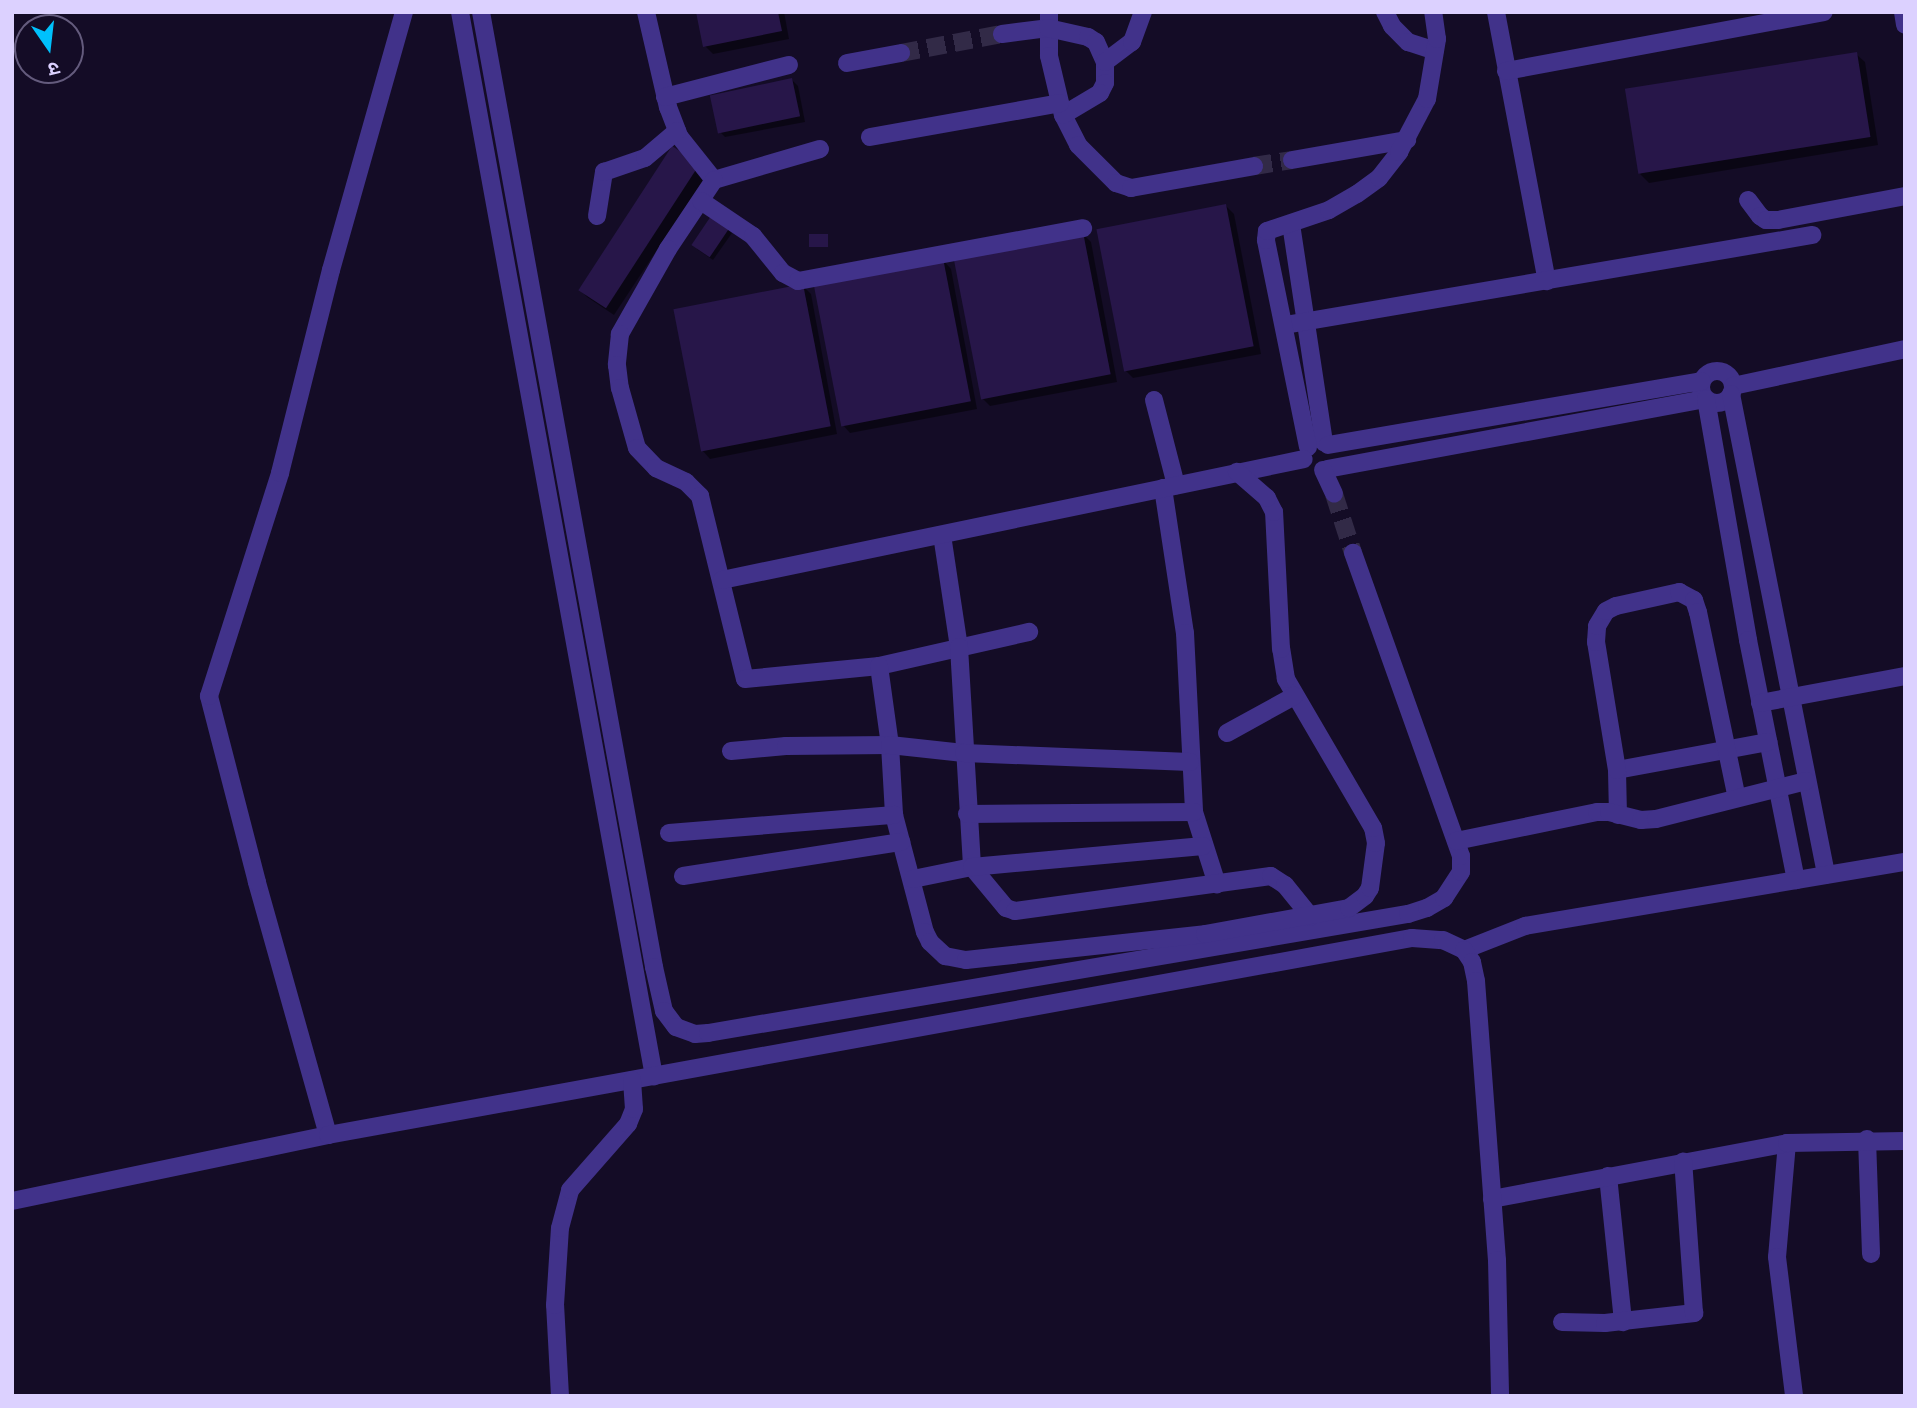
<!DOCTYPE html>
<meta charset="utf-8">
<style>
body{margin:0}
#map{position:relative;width:1917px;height:1408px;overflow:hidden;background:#140c26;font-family:Overpass,"Noto Sans Devanagari",sans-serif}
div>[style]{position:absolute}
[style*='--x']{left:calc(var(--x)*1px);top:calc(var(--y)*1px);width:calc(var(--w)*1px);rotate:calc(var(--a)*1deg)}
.shadow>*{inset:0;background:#0007}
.building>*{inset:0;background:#271649;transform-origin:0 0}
.minor-tunnel>*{height:18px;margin-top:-9px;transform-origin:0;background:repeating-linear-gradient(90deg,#322a47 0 18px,transparent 0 27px)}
.minor>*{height:18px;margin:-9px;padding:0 9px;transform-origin:9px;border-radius:9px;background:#41328a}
.minor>.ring{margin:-9px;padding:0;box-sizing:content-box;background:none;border:18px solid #41328a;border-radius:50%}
span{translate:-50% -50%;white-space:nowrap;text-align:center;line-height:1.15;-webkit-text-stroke:6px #140c26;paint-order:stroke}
.frame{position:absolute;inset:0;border:14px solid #dcd1ff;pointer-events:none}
.north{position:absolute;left:14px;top:14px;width:70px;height:70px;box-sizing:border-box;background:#140c26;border:2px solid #645b7d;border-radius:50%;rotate:166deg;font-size:19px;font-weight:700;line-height:28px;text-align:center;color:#dcd1ff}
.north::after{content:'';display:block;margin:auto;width:24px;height:32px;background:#00c1fc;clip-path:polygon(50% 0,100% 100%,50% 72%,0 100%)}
</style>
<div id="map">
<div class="shadow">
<div style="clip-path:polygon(698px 12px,784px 12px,789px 39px,713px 54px,705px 46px)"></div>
<div style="clip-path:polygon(1856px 54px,1865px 62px,1878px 145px,1649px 183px,1640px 174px)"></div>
<div style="clip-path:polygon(792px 80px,798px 86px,805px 122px,725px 137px,719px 131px)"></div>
<div style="clip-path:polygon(699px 165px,707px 174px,614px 315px,587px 297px,579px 289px)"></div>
<div style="clip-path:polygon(1226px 206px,1234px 214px,1261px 354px,1133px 378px,1125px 370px)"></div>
<div style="clip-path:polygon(728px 229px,732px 233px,713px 260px,697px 249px)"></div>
<div style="clip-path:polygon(1083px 234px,1091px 242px,1117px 382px,990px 406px,982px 398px)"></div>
<div style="clip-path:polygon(943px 260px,951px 269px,977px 409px,850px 433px,842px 424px)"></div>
<div style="clip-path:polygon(803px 286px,811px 294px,837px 434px,710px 459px,702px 450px)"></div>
</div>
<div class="building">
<div style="clip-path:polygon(696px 12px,778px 12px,782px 31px,703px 47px)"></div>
<div style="left:1857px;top:52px;width:86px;height:235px;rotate:81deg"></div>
<div style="left:792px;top:78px;width:39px;height:84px;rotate:78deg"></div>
<div style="left:672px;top:146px;width:33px;height:172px;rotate:33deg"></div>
<div style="left:1226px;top:204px;width:145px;height:132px;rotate:79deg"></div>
<div style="left:711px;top:216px;width:22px;height:35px;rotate:34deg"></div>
<div style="left:1083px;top:232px;width:145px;height:132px;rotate:79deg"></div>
<div style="left:809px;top:234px;width:19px;height:13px"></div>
<div style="left:943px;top:258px;width:146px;height:132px;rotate:79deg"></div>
<div style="left:803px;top:284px;width:145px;height:132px;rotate:79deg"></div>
</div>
<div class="minor-tunnel">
<div style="--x:901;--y:53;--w:103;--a:-10.7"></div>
<div style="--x:1254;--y:166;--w:38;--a:-9"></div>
<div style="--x:1334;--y:494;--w:62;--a:72.1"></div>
</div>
<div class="minor">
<div style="--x:460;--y:12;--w:1082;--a:79.67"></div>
<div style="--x:481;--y:12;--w:971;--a:79.73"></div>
<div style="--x:654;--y:967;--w:45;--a:77.2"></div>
<div style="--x:664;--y:1011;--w:20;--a:53"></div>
<div style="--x:676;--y:1027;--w:20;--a:20"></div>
<div style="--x:695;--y:1034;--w:13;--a:-4"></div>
<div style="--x:708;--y:1033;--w:710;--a:-9.65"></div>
<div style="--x:1408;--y:914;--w:20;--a:-18"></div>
<div style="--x:1427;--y:908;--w:20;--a:-30"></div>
<div style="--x:1444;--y:898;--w:31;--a:-57"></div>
<div style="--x:1461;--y:872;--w:16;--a:-90"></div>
<div style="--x:1461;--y:856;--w:322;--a:-109.6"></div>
<div style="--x:646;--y:12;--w:98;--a:77"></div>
<div style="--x:668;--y:107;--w:31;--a:69"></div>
<div style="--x:679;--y:136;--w:56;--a:51.5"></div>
<div style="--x:1049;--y:12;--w:44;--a:90"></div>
<div style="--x:1049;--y:56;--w:61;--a:76.7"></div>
<div style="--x:1063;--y:115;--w:34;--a:63"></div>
<div style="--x:1078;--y:145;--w:54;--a:45"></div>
<div style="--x:1116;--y:183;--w:16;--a:18"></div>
<div style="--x:1131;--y:188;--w:125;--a:-10.1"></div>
<div style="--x:1385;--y:12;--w:16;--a:63"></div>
<div style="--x:1392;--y:26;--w:23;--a:45"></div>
<div style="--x:1408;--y:42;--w:28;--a:18"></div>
<div style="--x:1496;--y:12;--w:274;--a:79.3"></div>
<div style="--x:1903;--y:12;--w:13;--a:81"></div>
<div style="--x:1002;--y:34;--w:46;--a:-7.4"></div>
<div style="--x:1048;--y:28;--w:41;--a:12.7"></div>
<div style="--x:1088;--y:37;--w:9;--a:32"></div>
<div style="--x:1096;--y:42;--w:22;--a:66"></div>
<div style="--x:1105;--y:62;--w:21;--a:90"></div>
<div style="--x:1105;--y:83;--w:11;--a:117"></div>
<div style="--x:1100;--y:93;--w:43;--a:149.3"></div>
<div style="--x:1105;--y:62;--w:34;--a:-37"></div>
<div style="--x:1132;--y:42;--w:32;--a:-70"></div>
<div style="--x:847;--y:63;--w:55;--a:-10.5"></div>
<div style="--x:1506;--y:71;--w:323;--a:-10.5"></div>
<div style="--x:665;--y:97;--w:128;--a:-14.5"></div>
<div style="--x:870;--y:137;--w:193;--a:-10.1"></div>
<div style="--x:820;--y:149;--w:110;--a:163.7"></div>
<div style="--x:714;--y:180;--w:83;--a:123.7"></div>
<div style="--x:668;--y:249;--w:98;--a:119.5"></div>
<div style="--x:620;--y:334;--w:31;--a:96"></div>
<div style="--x:617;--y:365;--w:23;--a:83"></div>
<div style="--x:620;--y:388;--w:62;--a:74.2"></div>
<div style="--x:637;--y:448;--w:28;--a:46"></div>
<div style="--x:656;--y:468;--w:33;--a:25"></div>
<div style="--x:686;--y:482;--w:20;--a:45"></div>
<div style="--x:700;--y:496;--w:188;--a:76.2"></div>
<div style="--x:745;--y:679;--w:135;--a:-5.5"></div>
<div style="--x:879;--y:666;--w:154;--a:-12.8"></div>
<div style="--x:1292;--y:160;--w:117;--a:-9.9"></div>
<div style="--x:1748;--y:200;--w:20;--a:53"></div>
<div style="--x:1760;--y:216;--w:7;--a:34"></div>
<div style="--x:1766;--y:220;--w:12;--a:0"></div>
<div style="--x:1778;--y:220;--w:129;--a:-10.7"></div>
<div style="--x:701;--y:201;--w:63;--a:33.9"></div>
<div style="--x:753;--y:236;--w:48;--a:51"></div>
<div style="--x:783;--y:273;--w:17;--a:28"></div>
<div style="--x:798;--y:281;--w:290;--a:-10.5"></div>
<div style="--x:597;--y:216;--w:45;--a:-81"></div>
<div style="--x:604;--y:172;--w:43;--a:-18.9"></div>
<div style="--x:645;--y:158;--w:42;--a:-40.2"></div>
<div style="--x:1291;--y:224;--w:221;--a:81.4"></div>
<div style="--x:1285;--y:325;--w:535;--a:-9.69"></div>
<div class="ring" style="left:1701px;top:371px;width:14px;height:14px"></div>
<div style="--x:1733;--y:386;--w:176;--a:-12.1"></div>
<div style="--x:1731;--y:394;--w:490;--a:78.8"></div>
<div style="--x:1154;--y:400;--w:88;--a:75.5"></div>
<div style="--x:1328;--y:445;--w:379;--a:-9.7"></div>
<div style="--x:1308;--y:447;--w:211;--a:-101.5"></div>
<div style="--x:1266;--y:240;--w:9;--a:-84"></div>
<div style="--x:1267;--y:231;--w:65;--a:-18.7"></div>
<div style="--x:1329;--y:210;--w:32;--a:-30"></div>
<div style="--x:1357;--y:194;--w:27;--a:-36"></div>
<div style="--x:1379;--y:178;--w:33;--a:-52"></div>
<div style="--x:1399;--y:152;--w:60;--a:-62.2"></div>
<div style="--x:1427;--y:99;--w:61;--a:-80.5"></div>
<div style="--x:1437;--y:39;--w:27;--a:-98"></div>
<div style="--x:1327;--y:469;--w:385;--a:-10.5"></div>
<div style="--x:1706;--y:399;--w:245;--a:80.1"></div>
<div style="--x:1748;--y:640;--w:245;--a:78.7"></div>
<div style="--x:1323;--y:470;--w:26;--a:65"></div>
<div style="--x:1163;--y:488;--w:147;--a:81.4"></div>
<div style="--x:1185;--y:633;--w:179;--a:87.1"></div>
<div style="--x:1194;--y:812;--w:76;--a:72.3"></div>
<div style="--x:942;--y:535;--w:113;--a:81.4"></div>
<div style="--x:959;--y:647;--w:220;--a:86.6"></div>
<div style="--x:972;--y:867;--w:53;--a:50.3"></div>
<div style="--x:1006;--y:908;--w:9;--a:18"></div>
<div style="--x:1015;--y:911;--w:258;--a:-7.8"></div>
<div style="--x:1271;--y:876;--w:17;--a:33"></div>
<div style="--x:1285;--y:885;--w:41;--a:50.9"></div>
<div style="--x:722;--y:580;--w:594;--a:-11.74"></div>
<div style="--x:879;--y:666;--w:80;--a:82.1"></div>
<div style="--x:890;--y:745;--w:70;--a:86.7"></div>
<div style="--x:894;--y:815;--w:121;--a:75.2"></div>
<div style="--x:925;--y:932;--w:11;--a:63"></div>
<div style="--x:930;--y:942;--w:21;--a:43"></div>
<div style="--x:945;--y:956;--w:21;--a:11"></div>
<div style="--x:966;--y:960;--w:240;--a:-6.2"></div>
<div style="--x:1205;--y:934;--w:146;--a:-10.2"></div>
<div style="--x:1349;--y:908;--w:20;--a:-37"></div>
<div style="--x:1365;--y:896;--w:9;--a:-58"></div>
<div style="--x:1370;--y:888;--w:45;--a:-82.4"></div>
<div style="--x:1376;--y:843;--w:15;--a:-101"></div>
<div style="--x:1373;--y:828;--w:173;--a:-120.3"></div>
<div style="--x:1286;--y:679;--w:30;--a:-99"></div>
<div style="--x:1281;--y:649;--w:137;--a:-92.9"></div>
<div style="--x:1274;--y:512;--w:16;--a:-117"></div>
<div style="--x:1267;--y:498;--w:40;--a:-139"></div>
<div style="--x:1760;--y:703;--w:147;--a:-10.5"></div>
<div style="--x:1227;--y:733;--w:77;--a:-28.9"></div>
<div style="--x:731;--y:751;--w:55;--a:-5.2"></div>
<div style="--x:786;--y:746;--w:104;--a:-0.6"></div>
<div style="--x:890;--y:745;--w:74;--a:6.2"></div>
<div style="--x:964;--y:753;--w:226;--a:2.3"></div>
<div style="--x:1617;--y:770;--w:154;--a:-10.5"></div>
<div style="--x:967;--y:814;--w:227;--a:-0.5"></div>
<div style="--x:1618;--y:815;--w:45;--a:-91.3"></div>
<div style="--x:1617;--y:770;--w:130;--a:-99.3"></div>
<div style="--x:1596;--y:642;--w:16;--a:-86"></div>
<div style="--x:1597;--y:626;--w:17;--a:-59"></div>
<div style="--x:1606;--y:611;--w:11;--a:-27"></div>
<div style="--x:1616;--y:606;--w:65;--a:-12.5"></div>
<div style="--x:1679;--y:592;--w:17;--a:28"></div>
<div style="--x:1694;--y:600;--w:13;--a:72"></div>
<div style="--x:1698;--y:612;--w:190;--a:78.2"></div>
<div style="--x:669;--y:833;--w:226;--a:-4.6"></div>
<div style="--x:1456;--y:841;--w:144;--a:-11.6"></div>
<div style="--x:1597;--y:812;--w:12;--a:0"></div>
<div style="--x:1609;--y:812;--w:33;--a:14"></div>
<div style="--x:1641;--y:820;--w:15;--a:-4"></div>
<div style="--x:1656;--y:819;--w:155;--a:-14.2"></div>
<div style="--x:683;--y:876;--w:221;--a:-8.9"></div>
<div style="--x:913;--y:879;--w:60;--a:-11.5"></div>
<div style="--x:972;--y:867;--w:232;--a:-5.2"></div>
<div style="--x:1464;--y:950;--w:66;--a:-21.5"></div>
<div style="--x:1525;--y:926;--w:385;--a:-9.6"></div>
<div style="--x:328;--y:1135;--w:263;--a:-105.7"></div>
<div style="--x:257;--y:882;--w:192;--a:-104.5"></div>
<div style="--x:209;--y:696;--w:234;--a:-72.3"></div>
<div style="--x:280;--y:473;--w:209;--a:-75.9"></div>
<div style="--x:331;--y:270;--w:268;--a:-74.2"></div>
<div style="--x:1867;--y:1139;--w:115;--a:88"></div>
<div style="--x:1787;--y:1143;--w:114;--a:95"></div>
<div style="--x:1777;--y:1257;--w:140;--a:83"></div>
<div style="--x:1608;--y:1176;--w:147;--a:84.1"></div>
<div style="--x:1492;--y:1199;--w:300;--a:-10.7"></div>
<div style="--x:1787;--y:1143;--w:118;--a:-1"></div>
<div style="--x:12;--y:1201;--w:323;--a:-11.8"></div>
<div style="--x:328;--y:1135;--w:1102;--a:-10.3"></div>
<div style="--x:1412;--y:938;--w:31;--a:4"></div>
<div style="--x:1443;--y:940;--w:23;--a:25"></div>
<div style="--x:1464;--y:950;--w:14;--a:56"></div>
<div style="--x:1472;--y:962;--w:19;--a:78"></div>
<div style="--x:1476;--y:981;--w:280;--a:85.7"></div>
<div style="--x:1497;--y:1260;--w:136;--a:88.7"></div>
<div style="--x:1562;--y:1322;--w:43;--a:1.3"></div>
<div style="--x:1605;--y:1323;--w:90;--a:-6.4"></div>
<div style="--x:1694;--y:1313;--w:152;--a:-94.1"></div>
<div style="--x:560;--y:1396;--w:91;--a:-93.1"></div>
<div style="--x:555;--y:1305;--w:77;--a:-86.3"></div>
<div style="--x:560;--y:1228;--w:39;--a:-75"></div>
<div style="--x:570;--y:1190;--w:88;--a:-48.7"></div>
<div style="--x:628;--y:1124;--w:16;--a:-68"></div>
<div style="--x:634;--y:1109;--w:29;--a:-94"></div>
</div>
<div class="frame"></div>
<div class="north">उ</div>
</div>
